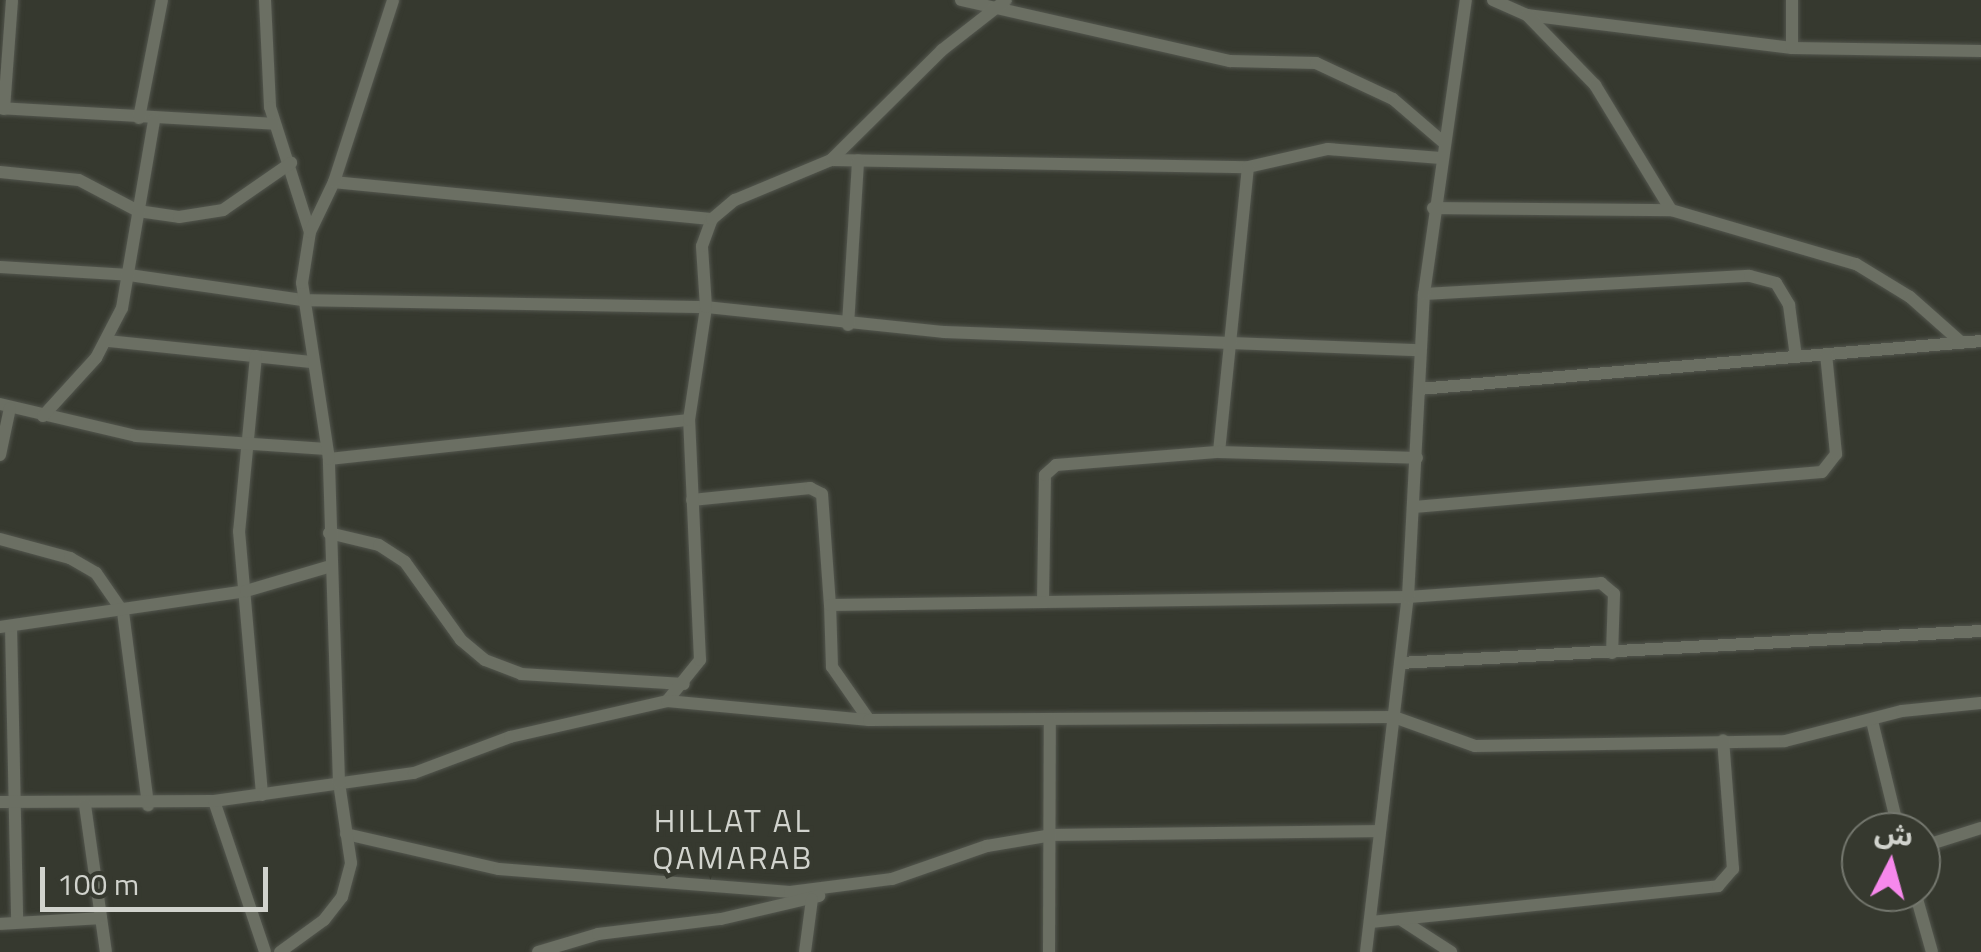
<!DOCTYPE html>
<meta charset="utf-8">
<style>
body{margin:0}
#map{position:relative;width:1981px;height:952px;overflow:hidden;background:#36392f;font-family:"Titillium Web","Noto Sans Arabic",sans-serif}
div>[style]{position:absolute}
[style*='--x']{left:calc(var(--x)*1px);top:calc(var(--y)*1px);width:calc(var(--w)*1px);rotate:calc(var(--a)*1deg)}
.roads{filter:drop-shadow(0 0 2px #53564e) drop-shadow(0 0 2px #53564e)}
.street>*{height:12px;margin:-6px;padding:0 6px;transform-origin:6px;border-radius:6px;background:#6b6f63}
span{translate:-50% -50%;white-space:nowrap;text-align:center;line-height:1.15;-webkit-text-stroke:9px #36392f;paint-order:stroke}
.quarter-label{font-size:32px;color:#d1d3cd;letter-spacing:2.5px}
.north{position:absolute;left:1841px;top:812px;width:100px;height:100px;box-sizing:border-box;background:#36392f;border:2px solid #74776e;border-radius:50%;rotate:6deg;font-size:28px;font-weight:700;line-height:40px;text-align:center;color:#d1d3cd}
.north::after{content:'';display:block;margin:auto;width:35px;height:45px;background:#f788ec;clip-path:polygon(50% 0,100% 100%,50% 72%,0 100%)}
.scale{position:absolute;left:40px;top:867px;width:228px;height:45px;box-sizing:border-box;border:5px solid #d1d3cd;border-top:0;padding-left:12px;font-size:30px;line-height:35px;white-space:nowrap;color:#d1d3cd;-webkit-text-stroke:8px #36392f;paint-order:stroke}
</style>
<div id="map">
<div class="roads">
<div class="street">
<div style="--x:265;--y:0;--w:107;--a:87.3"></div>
<div style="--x:270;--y:107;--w:131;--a:72.3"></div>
<div style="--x:961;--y:0;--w:276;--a:12.8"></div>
<div style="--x:1230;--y:61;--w:86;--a:1.3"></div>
<div style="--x:1316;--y:63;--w:85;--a:25.1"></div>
<div style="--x:1393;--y:99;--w:66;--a:40.7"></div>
<div style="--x:1493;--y:0;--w:37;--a:24"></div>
<div style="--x:1527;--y:15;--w:267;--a:7.1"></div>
<div style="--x:1792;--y:48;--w:189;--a:0.9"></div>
<div style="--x:1792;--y:0;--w:48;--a:90"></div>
<div style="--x:1527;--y:15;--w:98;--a:45.8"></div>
<div style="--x:1595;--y:85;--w:146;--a:58.7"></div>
<div style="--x:1671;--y:210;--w:193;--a:16.3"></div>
<div style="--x:1856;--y:264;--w:63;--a:31.4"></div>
<div style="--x:1910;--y:297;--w:69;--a:41.5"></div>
<div style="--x:0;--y:108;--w:274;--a:3.3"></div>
<div style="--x:4;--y:109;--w:109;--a:-85.8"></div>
<div style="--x:139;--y:118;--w:120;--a:-79"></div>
<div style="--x:831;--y:160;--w:417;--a:1"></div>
<div style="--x:1248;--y:167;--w:82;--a:-12.7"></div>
<div style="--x:1328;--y:149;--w:113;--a:4.6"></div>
<div style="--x:0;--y:172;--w:79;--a:5.8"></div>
<div style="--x:79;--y:180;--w:67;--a:27.7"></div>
<div style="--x:138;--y:211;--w:41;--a:8.3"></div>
<div style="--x:179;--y:217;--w:45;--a:-9"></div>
<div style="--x:223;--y:210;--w:83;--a:-34.7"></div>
<div style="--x:334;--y:182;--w:380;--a:5.6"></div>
<div style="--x:1433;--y:208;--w:238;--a:0.5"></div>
<div style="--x:0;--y:267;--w:129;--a:3.5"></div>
<div style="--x:129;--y:275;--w:175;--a:8.2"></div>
<div style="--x:302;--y:300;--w:404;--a:1"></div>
<div style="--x:706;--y:307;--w:239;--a:6"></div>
<div style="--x:944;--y:332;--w:476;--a:2.2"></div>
<div style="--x:1424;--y:294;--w:326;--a:-3.2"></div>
<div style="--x:1750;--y:276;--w:27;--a:15"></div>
<div style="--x:1776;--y:283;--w:26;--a:59"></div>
<div style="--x:1789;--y:305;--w:52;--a:82.3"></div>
<div style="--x:848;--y:325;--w:165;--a:-86.5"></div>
<div style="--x:108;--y:341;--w:203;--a:5.9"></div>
<div style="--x:256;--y:356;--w:176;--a:95.5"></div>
<div style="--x:239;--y:531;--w:265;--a:85"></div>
<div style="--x:1419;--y:389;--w:564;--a:-4.88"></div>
<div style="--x:0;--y:404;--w:140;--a:13.2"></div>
<div style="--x:136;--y:436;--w:191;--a:3.9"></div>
<div style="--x:43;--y:416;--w:79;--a:-47.6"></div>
<div style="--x:96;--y:358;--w:56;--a:-62.5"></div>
<div style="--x:122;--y:308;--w:191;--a:-80.3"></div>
<div style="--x:1219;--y:452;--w:286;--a:-84.2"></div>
<div style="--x:0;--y:455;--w:48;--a:-78"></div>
<div style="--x:329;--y:459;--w:362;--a:-6.2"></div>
<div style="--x:692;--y:500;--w:119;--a:-5.8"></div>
<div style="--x:810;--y:488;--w:13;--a:27"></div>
<div style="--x:822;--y:494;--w:111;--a:85.9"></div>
<div style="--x:1414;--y:507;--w:409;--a:-4.9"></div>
<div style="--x:1822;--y:472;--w:23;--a:-52"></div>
<div style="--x:1836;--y:454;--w:100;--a:-95.7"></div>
<div style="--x:329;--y:533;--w:51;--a:13.5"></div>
<div style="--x:379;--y:545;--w:31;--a:33"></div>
<div style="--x:405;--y:562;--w:96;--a:54.3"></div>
<div style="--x:461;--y:640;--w:31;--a:40"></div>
<div style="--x:485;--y:660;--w:39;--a:21"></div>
<div style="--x:521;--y:674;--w:163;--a:3.5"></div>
<div style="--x:0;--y:539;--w:73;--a:15.2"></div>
<div style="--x:70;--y:558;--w:30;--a:30"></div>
<div style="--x:96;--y:573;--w:47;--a:55.3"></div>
<div style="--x:123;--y:612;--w:195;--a:82.6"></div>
<div style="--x:1043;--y:601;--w:126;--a:-89.1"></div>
<div style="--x:1045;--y:475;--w:15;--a:-42"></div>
<div style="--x:1056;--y:465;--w:164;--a:-4.6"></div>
<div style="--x:1219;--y:452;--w:198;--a:1.7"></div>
<div style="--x:11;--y:626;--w:296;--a:88.8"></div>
<div style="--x:0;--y:627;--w:249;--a:-8.3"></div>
<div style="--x:246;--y:591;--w:89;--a:-16.4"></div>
<div style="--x:1400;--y:663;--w:582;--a:-3.15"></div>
<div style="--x:667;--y:701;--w:53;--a:-51.2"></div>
<div style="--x:700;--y:660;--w:240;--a:-92.6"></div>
<div style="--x:689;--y:420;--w:114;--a:-81.4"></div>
<div style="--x:706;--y:307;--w:61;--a:-93.8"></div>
<div style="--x:702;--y:246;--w:29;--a:-70"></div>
<div style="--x:712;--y:219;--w:30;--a:-40"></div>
<div style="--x:735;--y:200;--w:104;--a:-22.6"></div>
<div style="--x:831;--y:160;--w:156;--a:-44.7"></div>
<div style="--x:942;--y:50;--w:81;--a:-38"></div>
<div style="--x:869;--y:720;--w:65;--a:-124.9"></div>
<div style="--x:832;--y:667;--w:62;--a:-91.8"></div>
<div style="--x:830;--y:605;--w:578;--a:-0.79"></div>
<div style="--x:1408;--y:597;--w:194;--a:-4.1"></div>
<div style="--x:1601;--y:583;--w:17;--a:40"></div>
<div style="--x:1614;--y:594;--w:59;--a:91.9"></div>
<div style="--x:1872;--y:721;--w:114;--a:76.3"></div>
<div style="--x:214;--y:801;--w:159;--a:71.3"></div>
<div style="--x:0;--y:802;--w:214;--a:-0.3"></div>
<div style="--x:214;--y:801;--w:202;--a:-8"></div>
<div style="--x:414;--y:773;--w:103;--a:-20.6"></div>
<div style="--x:510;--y:737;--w:161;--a:-12.9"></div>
<div style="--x:667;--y:701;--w:203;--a:5.4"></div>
<div style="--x:869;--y:720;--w:525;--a:-0.33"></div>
<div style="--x:1394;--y:717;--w:86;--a:19.7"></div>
<div style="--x:1475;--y:746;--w:310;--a:-0.9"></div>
<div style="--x:1785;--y:741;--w:121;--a:-14.4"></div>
<div style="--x:1902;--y:711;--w:79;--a:-5.8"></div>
<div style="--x:85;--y:805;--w:148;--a:81.9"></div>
<div style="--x:346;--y:834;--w:157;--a:12.9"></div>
<div style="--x:499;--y:869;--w:292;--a:4.5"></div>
<div style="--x:790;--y:892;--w:103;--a:-7.3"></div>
<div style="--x:892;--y:879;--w:101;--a:-19.2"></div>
<div style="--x:987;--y:846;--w:66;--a:-9.6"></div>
<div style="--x:1052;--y:835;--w:328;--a:-0.7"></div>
<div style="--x:1921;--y:847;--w:63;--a:-17.6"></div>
<div style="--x:1915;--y:892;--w:62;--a:74.2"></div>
<div style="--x:1400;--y:919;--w:61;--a:32.9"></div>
<div style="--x:1371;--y:922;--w:349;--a:-5.9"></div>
<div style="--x:1718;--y:886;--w:23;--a:-49"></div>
<div style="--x:1733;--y:869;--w:129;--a:-94.4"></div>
<div style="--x:0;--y:924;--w:101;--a:-3.4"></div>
<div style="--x:280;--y:952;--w:54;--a:-36"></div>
<div style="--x:324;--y:920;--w:29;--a:-52"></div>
<div style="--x:342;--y:897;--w:35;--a:-75"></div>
<div style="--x:351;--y:863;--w:81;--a:-98.5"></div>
<div style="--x:339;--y:783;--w:324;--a:-91.8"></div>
<div style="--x:329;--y:459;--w:178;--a:-98.7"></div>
<div style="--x:302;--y:283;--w:52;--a:-81.1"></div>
<div style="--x:310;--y:232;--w:55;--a:-64.4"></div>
<div style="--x:334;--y:182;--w:191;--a:-72"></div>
<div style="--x:538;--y:952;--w:63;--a:-16.7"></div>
<div style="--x:598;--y:934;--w:124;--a:-7"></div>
<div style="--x:721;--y:919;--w:101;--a:-13.2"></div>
<div style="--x:805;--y:952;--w:53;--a:-82.5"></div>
<div style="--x:1049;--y:952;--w:233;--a:-89.8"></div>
<div style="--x:1366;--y:952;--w:357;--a:-83.3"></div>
<div style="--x:1408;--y:597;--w:303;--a:-87"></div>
<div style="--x:1424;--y:294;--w:297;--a:-81.9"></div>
</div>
</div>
<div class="quarter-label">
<span style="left:733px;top:839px">HILLAT AL<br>QAMARAB</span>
</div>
<div class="north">ش</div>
<div class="scale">100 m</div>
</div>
